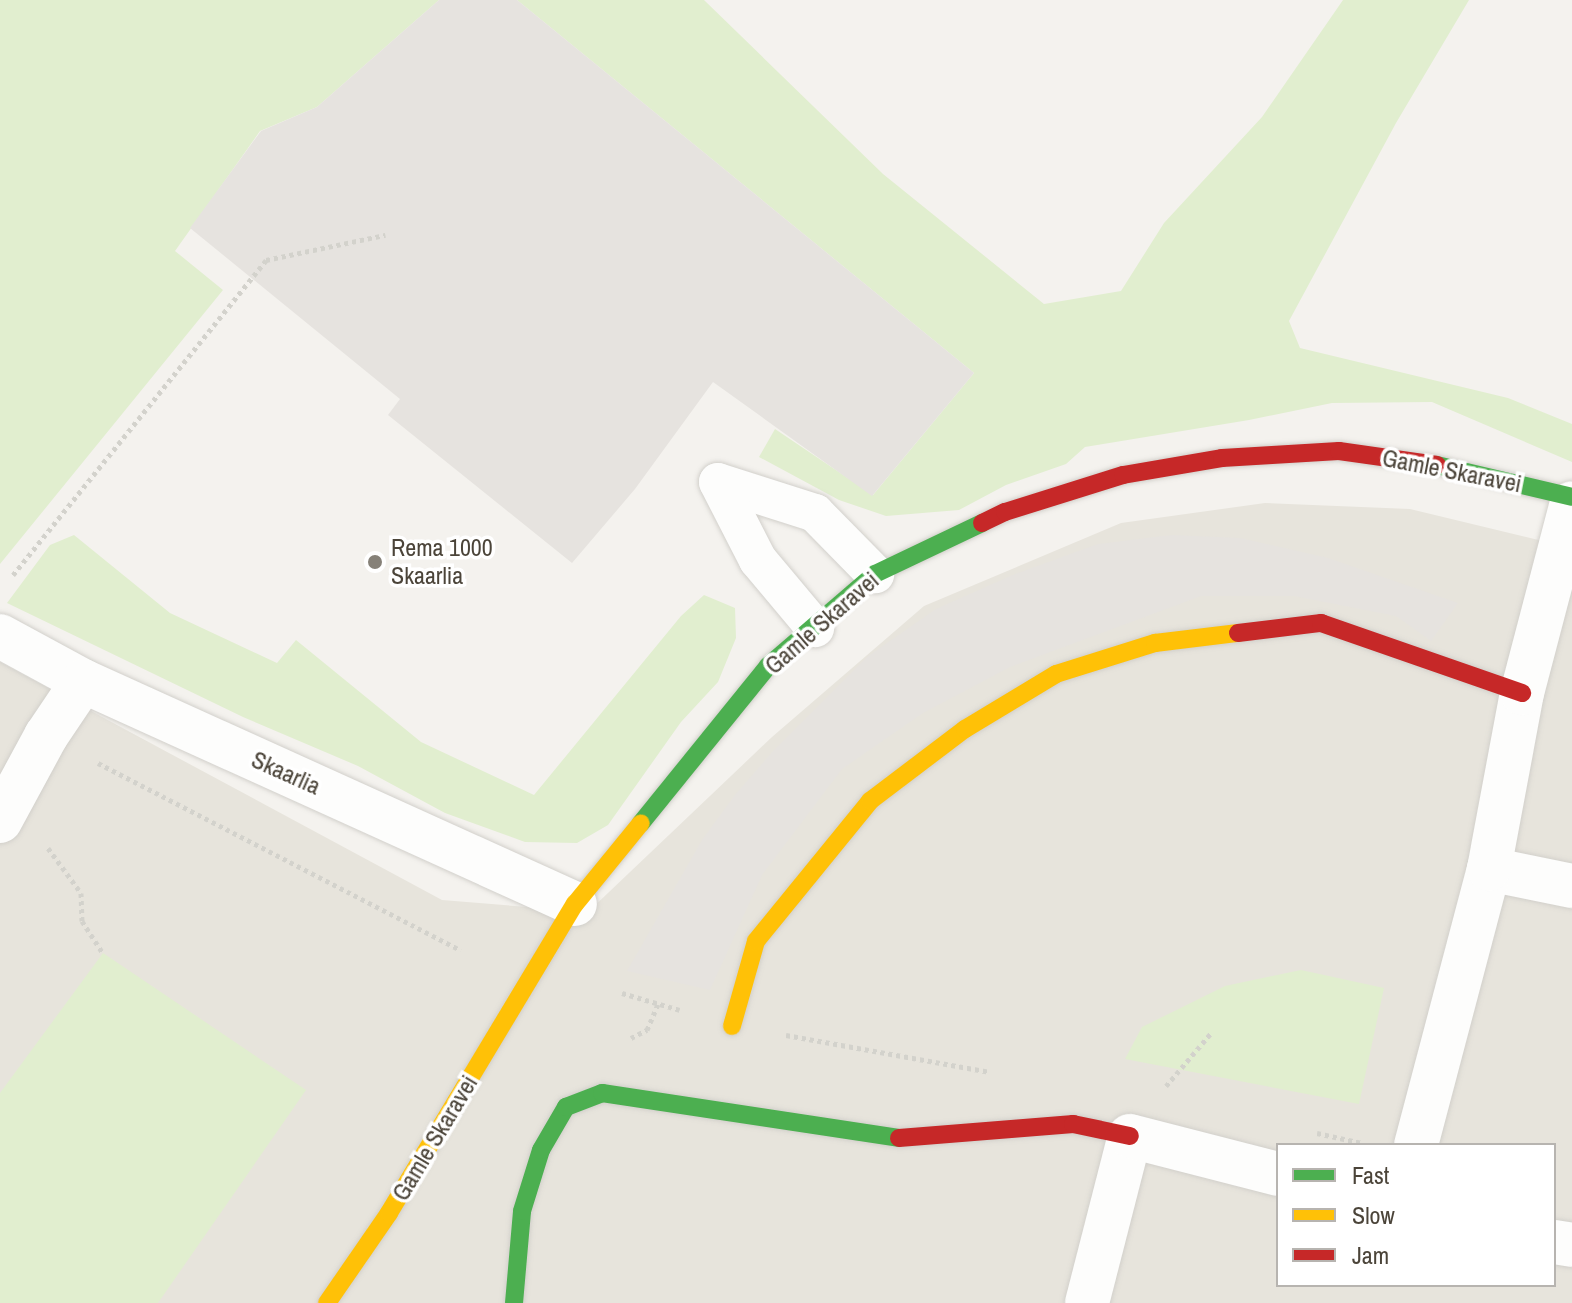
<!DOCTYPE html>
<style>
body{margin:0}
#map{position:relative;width:1572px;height:1303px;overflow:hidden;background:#f4f2ee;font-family:"Archivo Narrow",sans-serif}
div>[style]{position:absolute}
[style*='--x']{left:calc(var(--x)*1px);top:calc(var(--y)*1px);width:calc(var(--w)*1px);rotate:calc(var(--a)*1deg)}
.residential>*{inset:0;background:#e7e4dc}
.green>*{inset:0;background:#e1eecf}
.parking>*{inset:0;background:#e6e3df}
.path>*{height:5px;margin-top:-2.5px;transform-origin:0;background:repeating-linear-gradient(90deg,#d3d2cc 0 4px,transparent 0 8px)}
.roads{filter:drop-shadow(0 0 2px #d2d0cb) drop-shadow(0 0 2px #d2d0cb)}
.lane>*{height:38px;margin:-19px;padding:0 19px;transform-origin:19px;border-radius:19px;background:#fdfdfc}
.street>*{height:44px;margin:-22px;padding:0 22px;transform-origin:22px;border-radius:22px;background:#fdfdfc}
.fast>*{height:18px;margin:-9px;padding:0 9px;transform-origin:9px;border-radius:9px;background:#4caf50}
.slow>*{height:18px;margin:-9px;padding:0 9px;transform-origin:9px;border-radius:9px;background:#ffc107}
.jam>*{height:18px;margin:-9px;padding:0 9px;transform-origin:9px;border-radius:9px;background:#c62828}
.dots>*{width:22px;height:22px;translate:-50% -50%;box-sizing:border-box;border:4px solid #fff;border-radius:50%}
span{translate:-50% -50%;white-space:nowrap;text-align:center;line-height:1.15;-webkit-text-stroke:7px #fff;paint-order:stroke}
.street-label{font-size:24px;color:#4b4439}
.poi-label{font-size:24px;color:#4b4439}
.left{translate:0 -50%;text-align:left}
.legend{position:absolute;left:1276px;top:1143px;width:280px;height:144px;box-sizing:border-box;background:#fff;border:2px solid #b7b4b0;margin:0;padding:10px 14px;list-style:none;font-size:24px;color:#4b4439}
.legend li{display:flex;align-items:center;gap:16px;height:40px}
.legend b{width:40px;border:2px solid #b7b4b0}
</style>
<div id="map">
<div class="residential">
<div style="clip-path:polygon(evenodd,1265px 503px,1410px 509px,1572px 548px,1572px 1303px,0 1303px,0 662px,442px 900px,588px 912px,772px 737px,924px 606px,1121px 523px,1265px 503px,1278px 1145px,1554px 1145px,1554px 1285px,1278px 1285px,1278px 1145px)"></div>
</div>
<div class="green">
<div style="clip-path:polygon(0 0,439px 0,317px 107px,260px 131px,175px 251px,223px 290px,0 564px)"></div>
<div style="clip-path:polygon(517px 0,704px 0,883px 174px,1044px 304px,1121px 291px,1164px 223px,1262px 117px,1343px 0,1469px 0,1396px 123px,1289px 321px,1300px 348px,1508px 398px,1572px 424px,1572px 462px,1432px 402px,1332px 403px,1249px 420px,1085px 447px,1066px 464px,1006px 485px,959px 510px,886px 516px,839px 500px,759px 457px,775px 429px,873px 495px,974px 373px)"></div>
<div style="clip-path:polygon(74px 535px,170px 613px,277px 663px,296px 640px,421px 742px,534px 795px,681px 616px,704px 595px,735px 608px,736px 638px,718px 682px,681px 722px,608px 825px,577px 843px,525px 842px,445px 813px,358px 766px,243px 717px,7px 603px,50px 545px)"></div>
<div style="clip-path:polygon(103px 953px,306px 1090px,158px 1303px,0 1303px,0 1093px)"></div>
<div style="clip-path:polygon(1301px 970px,1384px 988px,1359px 1104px,1125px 1059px,1142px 1027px,1225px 986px)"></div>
</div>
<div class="parking">
<div style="clip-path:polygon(439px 0,517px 0,974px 373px,872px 496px,713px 382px,635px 489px,572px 563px,388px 415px,400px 399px,190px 228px,261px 131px,317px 107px)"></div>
<div style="clip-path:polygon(1172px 535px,1240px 538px,1328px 558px,1458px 603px,1431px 641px,1396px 616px,1294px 596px,1201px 596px,1010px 667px,923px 713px,842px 769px,762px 875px,710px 990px,627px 971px,702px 840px,735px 795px,774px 750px,867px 657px,936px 609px,1015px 574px,1098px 544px)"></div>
</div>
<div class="path">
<div style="--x:13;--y:575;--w:404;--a:-51.2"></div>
<div style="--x:266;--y:260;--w:122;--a:-11.9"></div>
<div style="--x:98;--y:763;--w:408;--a:27.3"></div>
<div style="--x:48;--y:848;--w:56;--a:53.7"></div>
<div style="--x:81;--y:893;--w:28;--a:88"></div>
<div style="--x:82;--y:921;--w:38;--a:57"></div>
<div style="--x:622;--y:993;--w:60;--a:16.3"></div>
<div style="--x:786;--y:1035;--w:206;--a:10.3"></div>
<div style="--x:631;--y:1038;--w:18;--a:-27"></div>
<div style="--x:647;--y:1030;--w:28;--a:-67"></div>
<div style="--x:1166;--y:1086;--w:71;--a:-49.6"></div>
<div style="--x:1317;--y:1133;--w:46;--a:12.5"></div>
</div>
<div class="roads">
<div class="lane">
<div style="--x:718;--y:482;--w:102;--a:17.7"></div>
<div style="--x:815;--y:513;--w:86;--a:45.5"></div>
<div style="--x:718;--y:482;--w:88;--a:62.9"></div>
<div style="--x:758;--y:560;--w:89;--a:50"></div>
</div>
<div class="street">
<div style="--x:0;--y:636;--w:94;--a:28.5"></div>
<div style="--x:83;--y:681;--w:540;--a:24.38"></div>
<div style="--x:0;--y:821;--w:97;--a:-61.6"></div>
<div style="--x:46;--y:736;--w:66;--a:-56.1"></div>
<div style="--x:1489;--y:869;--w:85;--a:11.6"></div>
<div style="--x:1416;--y:1145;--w:285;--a:-75.2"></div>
<div style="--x:1489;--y:869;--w:179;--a:-79.4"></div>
<div style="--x:1522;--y:693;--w:196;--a:-75.3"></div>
<div style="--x:1554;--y:1242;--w:18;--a:9"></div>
<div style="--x:1087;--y:1303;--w:172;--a:-75.6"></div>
<div style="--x:1130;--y:1136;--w:153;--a:14.4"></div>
</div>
<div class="fast">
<div style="--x:1437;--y:465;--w:139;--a:13.3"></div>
<div style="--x:641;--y:823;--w:202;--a:-51"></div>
<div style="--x:768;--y:666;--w:141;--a:-40.7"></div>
<div style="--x:875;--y:574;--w:119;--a:-25.5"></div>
<div style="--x:514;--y:1303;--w:92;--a:-85"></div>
<div style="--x:522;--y:1211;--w:64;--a:-72.7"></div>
<div style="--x:541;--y:1150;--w:50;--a:-59.8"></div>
<div style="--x:566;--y:1107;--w:39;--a:-21"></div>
<div style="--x:602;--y:1093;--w:300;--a:8.6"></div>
</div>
<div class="slow">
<div style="--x:732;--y:1026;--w:88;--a:-74.2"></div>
<div style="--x:756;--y:941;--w:181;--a:-50.8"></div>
<div style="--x:870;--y:801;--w:119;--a:-37.2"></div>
<div style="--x:965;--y:729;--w:106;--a:-31.1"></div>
<div style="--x:1056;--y:674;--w:104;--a:-17.4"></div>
<div style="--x:1155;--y:643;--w:84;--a:-6.9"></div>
<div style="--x:327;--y:1303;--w:109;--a:-55.4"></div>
<div style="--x:389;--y:1213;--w:361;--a:-59"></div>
<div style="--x:575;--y:904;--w:104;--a:-50.8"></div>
</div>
<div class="jam">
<div style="--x:982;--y:523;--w:25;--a:-26"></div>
<div style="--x:1005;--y:512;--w:124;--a:-17.4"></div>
<div style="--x:1123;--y:475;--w:100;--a:-9.7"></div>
<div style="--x:1222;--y:458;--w:117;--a:-3.4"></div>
<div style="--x:1339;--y:451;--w:99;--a:8.1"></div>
<div style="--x:1238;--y:633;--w:84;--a:-6.9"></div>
<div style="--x:1321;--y:623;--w:213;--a:19.2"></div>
<div style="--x:899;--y:1138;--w:175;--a:-4.6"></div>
<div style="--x:1073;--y:1124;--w:58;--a:11.9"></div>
</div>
</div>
<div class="dots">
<div style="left:375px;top:562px;background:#868178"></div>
</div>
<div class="street-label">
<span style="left:1452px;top:471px;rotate:11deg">Gamle Skaravei</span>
<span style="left:822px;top:623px;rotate:-41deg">Gamle Skaravei</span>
<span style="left:286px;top:773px;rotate:24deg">Skaarlia</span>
<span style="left:435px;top:1138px;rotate:-59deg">Gamle Skaravei</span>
</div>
<div class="poi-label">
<span class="left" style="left:391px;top:562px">Rema 1000<br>Skaarlia</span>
</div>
<ul class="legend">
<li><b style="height:10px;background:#4caf50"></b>Fast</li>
<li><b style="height:10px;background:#ffc107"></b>Slow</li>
<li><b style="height:10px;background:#c62828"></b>Jam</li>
</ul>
</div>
